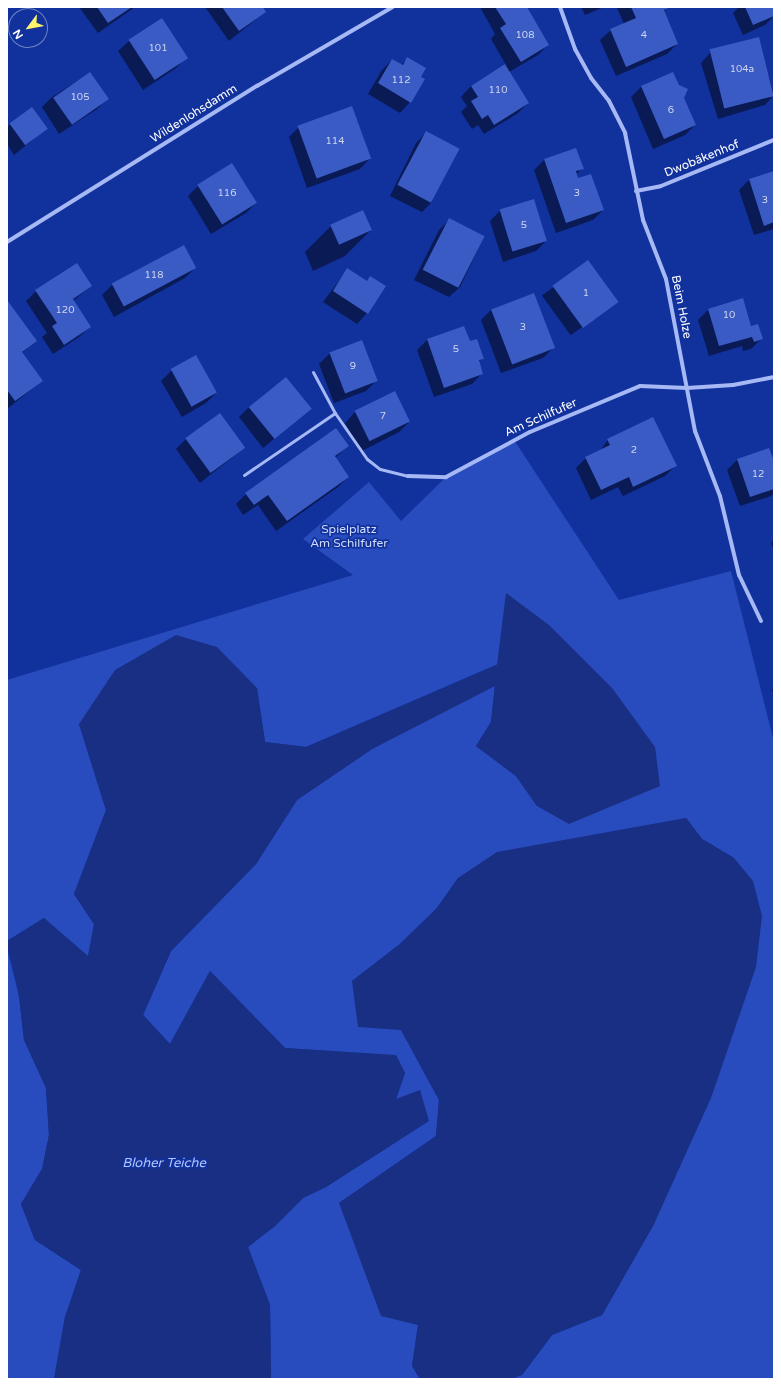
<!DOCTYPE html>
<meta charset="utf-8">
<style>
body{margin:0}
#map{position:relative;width:781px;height:1386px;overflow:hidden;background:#11319d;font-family:"Varela Round",sans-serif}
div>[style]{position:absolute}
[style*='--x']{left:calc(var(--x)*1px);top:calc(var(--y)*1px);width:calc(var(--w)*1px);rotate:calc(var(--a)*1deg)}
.green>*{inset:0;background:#284bbd}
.water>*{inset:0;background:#182f83}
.shadow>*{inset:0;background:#0007;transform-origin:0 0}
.building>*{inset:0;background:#3a5ac4;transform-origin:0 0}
.lane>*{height:3px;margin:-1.5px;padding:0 1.5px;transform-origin:1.5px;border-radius:1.5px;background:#a6b9f5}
.street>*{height:4px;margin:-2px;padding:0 2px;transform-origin:2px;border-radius:2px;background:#a6b9f5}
span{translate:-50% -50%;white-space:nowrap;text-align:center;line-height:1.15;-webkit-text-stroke:3.5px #11319d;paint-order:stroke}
.number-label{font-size:10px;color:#ced6f0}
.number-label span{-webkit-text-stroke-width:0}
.street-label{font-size:12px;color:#fff}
.park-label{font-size:12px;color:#cfdafe}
.water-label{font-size:13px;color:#b3c5fb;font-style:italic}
.frame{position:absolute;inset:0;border:8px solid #fff;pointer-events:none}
.north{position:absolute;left:8px;top:8px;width:40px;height:40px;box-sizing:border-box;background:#11319d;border:1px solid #7083c4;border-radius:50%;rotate:238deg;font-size:11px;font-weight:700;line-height:16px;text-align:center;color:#fff}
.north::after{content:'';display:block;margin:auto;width:14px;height:18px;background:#fff36a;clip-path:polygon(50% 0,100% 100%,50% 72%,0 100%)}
</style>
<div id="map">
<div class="green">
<div style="clip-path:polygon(514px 440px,619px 600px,731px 571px,774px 742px,774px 1379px,510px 1379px,522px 1375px,552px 1335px,602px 1315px,654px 1224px,734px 858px,702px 839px,686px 818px,458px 878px,437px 908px,400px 944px,352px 981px,401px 1030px,439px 1100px,436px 1136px,339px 1203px,418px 1325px,412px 1366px,420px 1379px,271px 1379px,270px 1305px,248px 1247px,275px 1226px,303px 1198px,326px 1187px,399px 1140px,396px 1099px,405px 1073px,396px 1056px,285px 1048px,210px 971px,170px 1044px,143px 1015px,171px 951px,256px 864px,297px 800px,372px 749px,495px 685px,491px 722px,476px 746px,516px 776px,537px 806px,507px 593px,498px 664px,306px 747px,265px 742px,257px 688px,79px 724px,106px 810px,74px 894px,94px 924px,88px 957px,44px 918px,7px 941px,7px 680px,353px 575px,303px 539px,369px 482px,401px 521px,446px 477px)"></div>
<div style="clip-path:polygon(7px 948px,19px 996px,24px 1040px,46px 1088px,49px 1135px,42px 1169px,21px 1204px,35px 1240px,81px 1270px,65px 1317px,54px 1379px,7px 1379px)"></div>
</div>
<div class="water">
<div style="clip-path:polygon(506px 593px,549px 625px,612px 688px,655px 747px,660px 786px,569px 824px,537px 806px,516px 776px,476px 746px,491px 722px,495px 686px,372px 749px,297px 800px,256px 864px,171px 951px,143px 1015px,170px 1044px,210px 971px,285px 1048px,396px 1055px,405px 1073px,396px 1099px,420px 1090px,429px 1121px,326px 1187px,303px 1198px,275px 1226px,248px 1247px,270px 1305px,271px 1379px,54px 1379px,65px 1317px,81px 1270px,35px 1240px,21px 1204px,42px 1169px,49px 1135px,46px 1088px,24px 1040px,19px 996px,7px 941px,44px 918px,88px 956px,94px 924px,74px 894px,106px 810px,79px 724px,115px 670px,176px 635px,217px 647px,257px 688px,265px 742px,306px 747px,497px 665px)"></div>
<div style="clip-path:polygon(686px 818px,702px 839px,734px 858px,753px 881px,762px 916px,756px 967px,711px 1098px,654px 1224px,602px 1315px,552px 1335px,522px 1375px,510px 1379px,420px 1379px,412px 1366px,418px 1325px,381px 1316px,339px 1203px,436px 1136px,439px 1100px,401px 1030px,358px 1027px,352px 981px,400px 944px,437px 908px,458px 878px,497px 852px)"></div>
</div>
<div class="shadow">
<div style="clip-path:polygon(79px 7px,135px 7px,98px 33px)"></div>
<div style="clip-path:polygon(205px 7px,261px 7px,265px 12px,229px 41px)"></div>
<div style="clip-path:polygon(480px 7px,526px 7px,548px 45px,538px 55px,509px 72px,528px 103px,518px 113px,484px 134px,478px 125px,472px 129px,461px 112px,467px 106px,461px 97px,471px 86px,506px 65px,491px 39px,495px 34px)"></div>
<div style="clip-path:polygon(581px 7px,604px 7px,585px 15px)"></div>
<div style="clip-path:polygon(668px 7px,664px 12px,677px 44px,667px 54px,616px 76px,600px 40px,611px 30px,624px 24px,617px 8px)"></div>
<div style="clip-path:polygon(739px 7px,774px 7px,774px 16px,765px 25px,743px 35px,733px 13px)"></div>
<div style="clip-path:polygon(758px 38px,774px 95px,765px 105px,718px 119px,701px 63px,711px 52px)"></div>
<div style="clip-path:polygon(129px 41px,186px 58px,176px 68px,143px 90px,118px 51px)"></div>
<div style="clip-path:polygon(408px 58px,410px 102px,400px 113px,368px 94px,382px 70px,392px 60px,401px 65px)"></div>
<div style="clip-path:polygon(90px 73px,107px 99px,97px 109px,59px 134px,42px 107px,52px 97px)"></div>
<div style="clip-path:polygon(641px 87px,683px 98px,695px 125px,685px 135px,653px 149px,631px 97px)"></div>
<div style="clip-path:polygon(10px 124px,46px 129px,14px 155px,7px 144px,7px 127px)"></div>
<div style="clip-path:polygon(299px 127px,370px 158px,360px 169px,307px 188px,289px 137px)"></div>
<div style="clip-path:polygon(426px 133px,432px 202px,422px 212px,390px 196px,416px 143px)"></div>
<div style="clip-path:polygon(576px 149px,582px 168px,576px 175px,578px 179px,603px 210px,593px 220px,556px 233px,534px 170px,544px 160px)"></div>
<div style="clip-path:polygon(774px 172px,774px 229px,754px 235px,739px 190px,749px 180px)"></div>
<div style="clip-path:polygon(198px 186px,256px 203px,246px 213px,211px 234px,188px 196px)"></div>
<div style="clip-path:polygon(534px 200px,546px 241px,536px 251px,503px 262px,490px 221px,500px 211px)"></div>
<div style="clip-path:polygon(449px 220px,484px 237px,460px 287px,449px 297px,414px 280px,439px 230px)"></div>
<div style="clip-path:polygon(331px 226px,371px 230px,345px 256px,313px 271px,305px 252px)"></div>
<div style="clip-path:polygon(183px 246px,195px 268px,185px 278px,114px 317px,102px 295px,112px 285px)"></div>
<div style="left:588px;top:262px;width:49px;height:57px;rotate:54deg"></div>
<div style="clip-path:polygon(348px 269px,366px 282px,384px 287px,367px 313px,357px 324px,323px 302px)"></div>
<div style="clip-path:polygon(91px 286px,73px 301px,90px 327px,79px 337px,53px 354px,42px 337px,47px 333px,26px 301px,36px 291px)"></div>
<div style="clip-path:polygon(533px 294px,554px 347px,543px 358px,501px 373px,481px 320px,491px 310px)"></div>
<div style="clip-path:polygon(7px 302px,35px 341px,22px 353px,42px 381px,7px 409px)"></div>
<div style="clip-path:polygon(709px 309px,750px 328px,761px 339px,751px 349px,743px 351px,742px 346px,709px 356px,698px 320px)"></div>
<div style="clip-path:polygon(427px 340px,469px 343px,483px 358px,478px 362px,482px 373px,472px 384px,434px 397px,417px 350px)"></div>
<div style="clip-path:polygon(361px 342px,376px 381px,366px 391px,334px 403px,319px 364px,329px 354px)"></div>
<div style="clip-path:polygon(171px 371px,216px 393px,206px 403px,182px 417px,161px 381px)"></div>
<div style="clip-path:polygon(394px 393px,409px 422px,399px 432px,360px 452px,345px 423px,355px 412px)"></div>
<div style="clip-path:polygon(249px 407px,310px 409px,263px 448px,239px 417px)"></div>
<div style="clip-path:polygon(336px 430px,347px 446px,335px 458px,348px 477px,338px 487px,276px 531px,258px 505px,243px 515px,236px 504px,246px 494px)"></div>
<div style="clip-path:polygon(186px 439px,244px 448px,200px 483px,176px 449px)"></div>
<div style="clip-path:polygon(608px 440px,676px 465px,665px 476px,623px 496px,618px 487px,591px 500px,576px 468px,586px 458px,599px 452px)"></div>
<div style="clip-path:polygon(738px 459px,774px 462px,774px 493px,771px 496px,740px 506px,727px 470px)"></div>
<div style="clip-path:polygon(774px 540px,774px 551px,771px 543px)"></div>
<div style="clip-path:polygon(774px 687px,774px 695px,772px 690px)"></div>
</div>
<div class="building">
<div style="clip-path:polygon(97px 7px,132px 7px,108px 23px)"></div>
<div style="clip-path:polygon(222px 7px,263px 7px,266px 12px,239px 31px)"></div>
<div style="clip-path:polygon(495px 7px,527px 7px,549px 45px,521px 62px,500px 28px,506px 24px)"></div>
<div style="clip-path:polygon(631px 7px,671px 7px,664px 10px,678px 44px,626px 67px,610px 29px,636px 18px)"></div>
<div style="clip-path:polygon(745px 7px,773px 7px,774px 16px,753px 25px)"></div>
<div style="left:162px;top:18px;width:48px;height:40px;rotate:57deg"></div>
<div style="left:759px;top:37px;width:61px;height:51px;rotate:76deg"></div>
<div style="clip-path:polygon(407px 57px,426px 68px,421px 77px,425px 79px,411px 103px,378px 83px,392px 59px,403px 65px)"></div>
<div style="clip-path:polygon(505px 64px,529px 103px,494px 125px,488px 115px,482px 119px,471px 101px,478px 97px,471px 86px)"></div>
<div style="left:90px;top:72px;width:33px;height:45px;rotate:55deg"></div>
<div style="clip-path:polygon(673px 72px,679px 85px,688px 89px,684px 98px,696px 125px,664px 139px,641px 86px)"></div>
<div style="left:352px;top:106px;width:56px;height:58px;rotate:70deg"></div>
<div style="left:32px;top:107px;width:27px;height:28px;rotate:54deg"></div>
<div style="left:426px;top:131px;width:38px;height:61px;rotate:28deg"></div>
<div style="clip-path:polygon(576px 148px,584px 169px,576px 171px,578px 178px,591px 174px,604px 210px,566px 223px,544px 159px)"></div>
<div style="left:232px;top:163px;width:47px;height:41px;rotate:58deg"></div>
<div style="clip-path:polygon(774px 171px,774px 222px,764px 226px,749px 179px)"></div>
<div style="left:534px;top:199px;width:44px;height:36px;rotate:73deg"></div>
<div style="left:363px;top:210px;width:22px;height:36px;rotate:66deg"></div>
<div style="left:449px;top:218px;width:40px;height:58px;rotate:27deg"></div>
<div style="left:184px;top:245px;width:26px;height:82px;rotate:62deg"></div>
<div style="left:588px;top:260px;width:52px;height:44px;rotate:54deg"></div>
<div style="clip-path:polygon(77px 263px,92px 286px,73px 299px,91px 327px,64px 345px,52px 326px,57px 323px,35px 290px)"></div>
<div style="clip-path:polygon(347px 268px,367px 281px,370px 276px,386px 286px,368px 314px,333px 291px)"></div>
<div style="left:534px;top:293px;width:59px;height:46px;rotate:69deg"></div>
<div style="clip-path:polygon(743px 298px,751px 326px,758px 324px,763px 339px,754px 342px,752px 337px,719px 346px,708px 309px)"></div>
<div style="clip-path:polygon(7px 300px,37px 341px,22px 352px,43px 381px,15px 401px,7px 390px)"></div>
<div style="clip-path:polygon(464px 326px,470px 341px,477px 339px,484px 359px,479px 360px,483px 374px,444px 388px,427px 339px)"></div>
<div style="left:362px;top:340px;width:44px;height:35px;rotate:69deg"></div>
<div style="left:196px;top:355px;width:43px;height:29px;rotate:61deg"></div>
<div style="left:286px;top:377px;width:41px;height:48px;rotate:51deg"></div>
<div style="left:395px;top:391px;width:34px;height:45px;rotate:64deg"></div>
<div style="left:220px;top:413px;width:43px;height:43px;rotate:54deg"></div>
<div style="clip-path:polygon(653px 417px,677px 466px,633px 487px,629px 477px,601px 490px,585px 457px,610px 445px,607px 439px)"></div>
<div style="clip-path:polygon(336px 428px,349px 446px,335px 456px,349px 477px,287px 521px,268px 495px,254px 505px,245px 493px)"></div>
<div style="clip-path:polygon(769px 448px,774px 461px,774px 489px,750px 497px,737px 459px)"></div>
</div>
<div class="lane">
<div style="--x:313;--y:372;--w:47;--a:61.8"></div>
<div style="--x:244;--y:475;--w:110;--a:-34.3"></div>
<div style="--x:335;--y:413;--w:56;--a:55.2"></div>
<div style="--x:367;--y:459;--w:16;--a:38"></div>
<div style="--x:380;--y:469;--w:29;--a:14"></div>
</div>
<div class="street">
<div style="--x:560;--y:7;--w:45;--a:70.3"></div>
<div style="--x:575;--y:49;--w:33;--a:61"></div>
<div style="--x:591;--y:78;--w:29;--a:52"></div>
<div style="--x:609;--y:101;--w:36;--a:63"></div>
<div style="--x:625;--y:133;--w:89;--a:78.3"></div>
<div style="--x:643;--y:220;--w:63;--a:68.7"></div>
<div style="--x:666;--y:279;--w:155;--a:79.2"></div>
<div style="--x:695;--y:431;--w:70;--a:69"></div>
<div style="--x:720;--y:496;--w:81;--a:76.5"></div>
<div style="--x:739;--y:575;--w:51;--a:64.4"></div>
<div style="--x:636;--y:191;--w:25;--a:-11"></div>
<div style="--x:661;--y:186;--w:122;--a:-22.2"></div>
<div style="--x:7;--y:242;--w:295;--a:-32"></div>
<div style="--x:257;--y:86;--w:157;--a:-30.2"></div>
<div style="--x:408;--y:476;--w:38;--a:2"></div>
<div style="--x:446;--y:477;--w:95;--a:-28.2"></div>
<div style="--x:530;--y:432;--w:119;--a:-22.7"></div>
<div style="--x:640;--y:386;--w:47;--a:2.4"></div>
<div style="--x:687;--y:388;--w:46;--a:-3.7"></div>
<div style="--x:733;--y:385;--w:42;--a:-11"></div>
</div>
<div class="number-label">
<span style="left:525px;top:36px">108</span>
<span style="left:644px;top:36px">4</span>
<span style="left:158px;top:49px">101</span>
<span style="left:742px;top:70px">104a</span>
<span style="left:401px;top:81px">112</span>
<span style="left:498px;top:91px">110</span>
<span style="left:80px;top:98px">105</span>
<span style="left:671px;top:111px">6</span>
<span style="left:335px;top:142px">114</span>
<span style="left:227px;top:194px">116</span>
<span style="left:577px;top:194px">3</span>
<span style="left:765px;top:201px">3</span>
<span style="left:524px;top:226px">5</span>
<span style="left:154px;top:276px">118</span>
<span style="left:586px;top:294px">1</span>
<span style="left:65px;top:311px">120</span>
<span style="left:729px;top:316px">10</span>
<span style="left:523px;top:328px">3</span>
<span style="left:456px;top:350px">5</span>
<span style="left:353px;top:367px">9</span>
<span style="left:383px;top:417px">7</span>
<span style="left:634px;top:451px">2</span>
<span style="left:758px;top:475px">12</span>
</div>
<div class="street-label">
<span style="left:194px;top:114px;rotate:-32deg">Wildenlohsdamm</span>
<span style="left:702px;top:159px;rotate:-22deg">Dwobäkenhof</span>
<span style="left:681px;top:307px;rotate:79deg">Beim Holze</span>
<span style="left:541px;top:418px;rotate:-24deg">Am Schilfufer</span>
</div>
<div class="park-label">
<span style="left:349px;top:537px">Spielplatz<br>Am Schilfufer</span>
</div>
<div class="water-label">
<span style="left:164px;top:1163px">Bloher Teiche</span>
</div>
<div class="frame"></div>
<div class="north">N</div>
</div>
